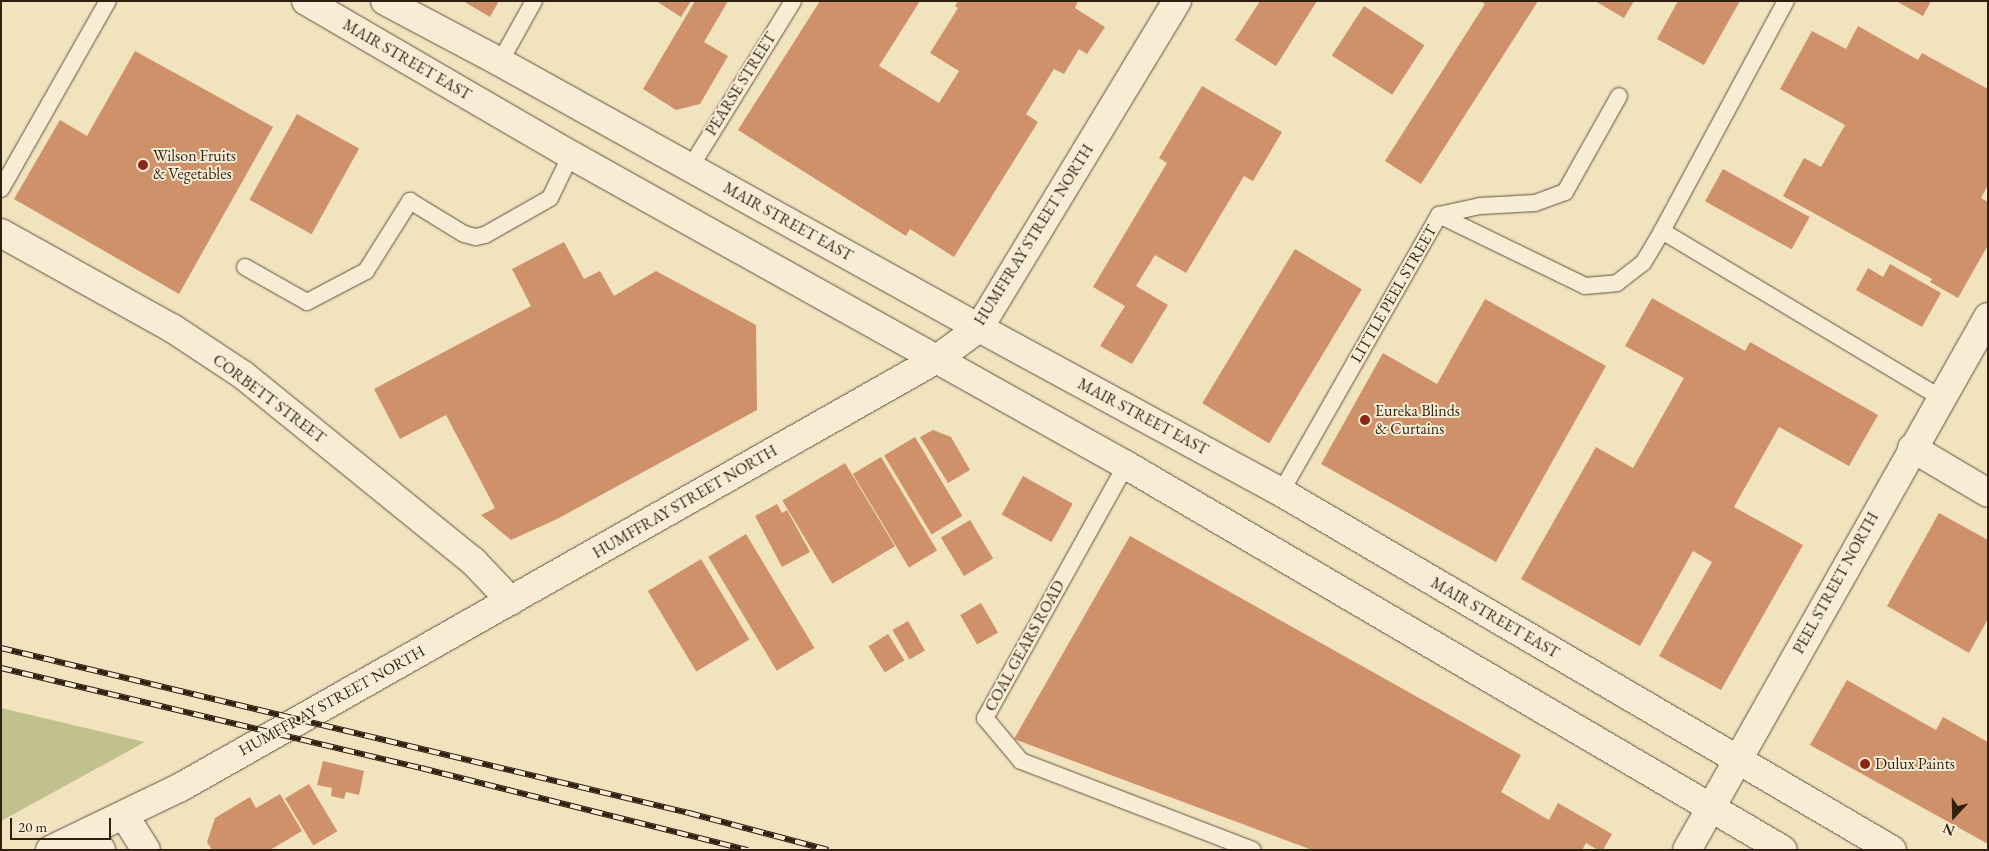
<!DOCTYPE html>
<style>
body{margin:0}
#map{position:relative;width:1989px;height:851px;overflow:hidden;background:#f2e3bf;font-family:"EB Garamond",serif}
div>[style]{position:absolute}
[style*='--x']{left:calc(var(--x)*1px);top:calc(var(--y)*1px);width:calc(var(--w)*1px);rotate:calc(var(--a)*1deg)}
.green>*{inset:0;background:#c1c18e}
.building>*{inset:0;background:#cf9169;transform-origin:0 0}
.roads{filter:drop-shadow(0 0 1px #61503c) drop-shadow(0 0 1px #61503c)}
.lane>*{height:16px;margin:-8px;padding:0 8px;transform-origin:8px;border-radius:8px;background:#f7edd5}
.street>*{height:28px;margin:-14px;padding:0 14px;transform-origin:14px;border-radius:14px;background:#f7edd5}
.secondary>*{height:28px;margin:-14px;padding:0 14px;transform-origin:14px;border-radius:14px;background:#f7edd5}
.rail>*{height:5.5px;margin-top:-2.75px;transform-origin:0;background:repeating-linear-gradient(90deg,#f7edd5 0 11px,#311f10 0 22px);box-sizing:border-box;border-block:1px solid #311f10}
.dots>*{width:14px;height:14px;translate:-50% -50%;box-sizing:border-box;border:2px solid #f7edd5;border-radius:50%}
span{translate:-50% -50%;white-space:nowrap;text-align:center;line-height:1.15;-webkit-text-stroke:4px #f7edd5;paint-order:stroke}
.street-label{font-size:16px;color:#311f10}
.poi-label{font-size:16px;color:#311f10}
.left{translate:0 -50%;text-align:left}
.frame{position:absolute;inset:0;border:2px solid #311f10;pointer-events:none}
.north{position:absolute;left:1929px;top:791px;width:50px;height:50px;-webkit-text-stroke:4px #f7edd5;paint-order:stroke;rotate:201deg;font-size:14px;font-weight:700;line-height:20px;text-align:center;color:#311f10}
.north::after{content:'';display:block;margin:auto;width:18px;height:22px;background:#311f10;clip-path:polygon(50% 0,100% 100%,50% 72%,0 100%)}
.scale{position:absolute;left:10px;top:818px;width:101px;height:22px;box-sizing:border-box;border:2px solid #311f10;border-top:0;padding-left:6px;font-size:15px;line-height:18px;white-space:nowrap;color:#311f10;-webkit-text-stroke:4px #f7edd5;paint-order:stroke}
</style>
<div id="map">
<div class="green">
<div style="clip-path:polygon(1px 708px,145px 742px,1px 821px)"></div>
</div>
<div class="building">
<div style="clip-path:polygon(463px 1px,499px 1px,490px 17px)"></div>
<div style="clip-path:polygon(656px 1px,691px 1px,681px 17px)"></div>
<div style="clip-path:polygon(695px 1px,728px 1px,704px 42px,728px 56px,700px 104px,676px 110px,643px 89px)"></div>
<div style="clip-path:polygon(820px 1px,920px 1px,879px 66px,939px 103px,959px 71px,930px 53px,958px 8px,955px 6px,958px 1px,1078px 1px,1075px 8px,1105px 27px,1087px 54px,1079px 49px,1064px 74px,1054px 69px,1026px 114px,1038px 122px,954px 257px,910px 229px,906px 236px,738px 130px)"></div>
<div style="clip-path:polygon(1260px 1px,1317px 1px,1276px 66px,1235px 40px)"></div>
<div style="clip-path:polygon(1480px 1px,1538px 1px,1421px 184px,1385px 161px,1485px 4px)"></div>
<div style="clip-path:polygon(1595px 1px,1634px 1px,1624px 18px)"></div>
<div style="clip-path:polygon(1678px 1px,1740px 1px,1704px 65px,1657px 39px)"></div>
<div style="clip-path:polygon(1896px 1px,1931px 1px,1923px 16px)"></div>
<div style="left:1364px;top:6px;width:72px;height:59px;rotate:33deg"></div>
<div style="clip-path:polygon(1858px 26px,1918px 60px,1922px 53px,1988px 89px,1988px 185px,1981px 198px,1988px 202px,1988px 245px,1958px 298px,1930px 282px,1932px 279px,1783px 196px,1804px 158px,1821px 167px,1845px 125px,1780px 89px,1812px 31px,1846px 49px)"></div>
<div style="clip-path:polygon(135px 51px,273px 127px,179px 294px,14px 199px,60px 120px,87px 136px)"></div>
<div style="clip-path:polygon(1202px 86px,1282px 132px,1253px 181px,1244px 176px,1186px 273px,1155px 255px,1136px 286px,1168px 305px,1132px 364px,1100px 346px,1125px 306px,1093px 287px,1167px 163px,1159px 158px)"></div>
<div style="left:297px;top:114px;width:71px;height:98px;rotate:29deg"></div>
<div style="left:1723px;top:169px;width:99px;height:37px;rotate:29deg"></div>
<div style="clip-path:polygon(564px 242px,584px 279px,600px 271px,614px 296px,656px 271px,756px 325px,757px 410px,557px 519px,511px 540px,481px 515px,495px 508px,446px 415px,400px 439px,374px 389px,531px 306px,512px 269px)"></div>
<div style="left:1295px;top:249px;width:78px;height:180px;rotate:31deg"></div>
<div style="clip-path:polygon(1890px 264px,1941px 293px,1922px 327px,1856px 290px,1868px 268px,1883px 277px)"></div>
<div style="clip-path:polygon(1652px 298px,1745px 351px,1750px 342px,1878px 415px,1849px 466px,1779px 427px,1734px 507px,1803px 545px,1721px 690px,1659px 656px,1712px 562px,1693px 551px,1640px 646px,1521px 579px,1596px 447px,1633px 468px,1684px 378px,1625px 346px)"></div>
<div style="clip-path:polygon(1485px 299px,1606px 366px,1496px 562px,1321px 464px,1383px 353px,1437px 384px)"></div>
<div style="clip-path:polygon(933px 430px,951px 437px,970px 470px,948px 483px,920px 437px)"></div>
<div style="left:915px;top:437px;width:92px;height:36px;rotate:59deg"></div>
<div style="left:881px;top:457px;width:109px;height:33px;rotate:59deg"></div>
<div style="left:845px;top:463px;width:97px;height:73px;rotate:59deg"></div>
<div style="left:1023px;top:476px;width:57px;height:44px;rotate:29deg"></div>
<div style="clip-path:polygon(777px 504px,782px 513px,787px 510px,810px 552px,782px 567px,755px 516px)"></div>
<div style="clip-path:polygon(1939px 513px,1988px 540px,1988px 619px,1969px 653px,1887px 606px)"></div>
<div style="left:970px;top:520px;width:45px;height:34px;rotate:59deg"></div>
<div style="left:746px;top:534px;width:133px;height:44px;rotate:59deg"></div>
<div style="clip-path:polygon(1130px 536px,1521px 755px,1501px 792px,1549px 820px,1558px 803px,1612px 834px,1603px 850px,1598px 850px,1586px 843px,1582px 850px,1312px 850px,1014px 739px)"></div>
<div style="left:701px;top:559px;width:94px;height:62px;rotate:59deg"></div>
<div style="left:981px;top:603px;width:34px;height:24px;rotate:60deg"></div>
<div style="left:908px;top:621px;width:34px;height:18px;rotate:60deg"></div>
<div style="left:888px;top:634px;width:31px;height:23px;rotate:58deg"></div>
<div style="clip-path:polygon(1847px 680px,1936px 730px,1943px 717px,1988px 742px,1988px 844px,1810px 745px)"></div>
<div style="clip-path:polygon(323px 761px,364px 771px,359px 795px,346px 792px,344px 799px,331px 796px,332px 788px,317px 785px)"></div>
<div style="left:309px;top:784px;width:55px;height:28px;rotate:59deg"></div>
<div style="clip-path:polygon(280px 794px,302px 831px,270px 850px,212px 850px,207px 842px,215px 818px,250px 797px,256px 808px)"></div>
</div>
<div class="roads">
<div class="lane">
<div style="--x:500;--y:62;--w:70;--a:-60.9"></div>
<div style="--x:690;--y:168;--w:196;--a:-58.3"></div>
<div style="--x:1;--y:189;--w:216;--a:-60.4"></div>
<div style="--x:1439;--y:215;--w:42;--a:-12.4"></div>
<div style="--x:1480;--y:206;--w:55;--a:-3.1"></div>
<div style="--x:1535;--y:203;--w:32;--a:-20"></div>
<div style="--x:1565;--y:192;--w:110;--a:-60.6"></div>
<div style="--x:1662;--y:231;--w:325;--a:30.9"></div>
<div style="--x:245;--y:267;--w:71;--a:29.4"></div>
<div style="--x:307;--y:302;--w:67;--a:-27.7"></div>
<div style="--x:366;--y:271;--w:83;--a:-57.8"></div>
<div style="--x:410;--y:201;--w:63;--a:31.4"></div>
<div style="--x:464;--y:234;--w:12;--a:14"></div>
<div style="--x:476;--y:237;--w:9;--a:-13"></div>
<div style="--x:485;--y:235;--w:75;--a:-29.6"></div>
<div style="--x:550;--y:198;--w:48;--a:-64"></div>
<div style="--x:1126;--y:465;--w:290;--a:119.1"></div>
<div style="--x:985;--y:718;--w:56;--a:50.1"></div>
<div style="--x:1021;--y:761;--w:248;--a:21"></div>
<div style="--x:1281;--y:492;--w:319;--a:-60.3"></div>
<div style="--x:1439;--y:215;--w:162;--a:25.9"></div>
<div style="--x:1585;--y:286;--w:32;--a:-5"></div>
<div style="--x:1617;--y:283;--w:33;--a:-38"></div>
<div style="--x:1643;--y:263;--w:37;--a:-59"></div>
<div style="--x:1662;--y:231;--w:261;--a:-61.7"></div>
</div>
<div class="street">
<div style="--x:1;--y:233;--w:196;--a:29.1"></div>
<div style="--x:172;--y:328;--w:85;--a:33.5"></div>
<div style="--x:243;--y:375;--w:296;--a:39"></div>
<div style="--x:473;--y:561;--w:55;--a:46.5"></div>
<div style="--x:1912;--y:448;--w:88;--a:30.6"></div>
<div style="--x:124;--y:815;--w:41;--a:57.8"></div>
<div style="--x:90;--y:831;--w:22;--a:60"></div>
<div style="--x:1687;--y:850;--w:612;--a:-60.55"></div>
</div>
<div class="secondary">
<div style="--x:306;--y:1;--w:306;--a:30.2"></div>
<div style="--x:571;--y:155;--w:636;--a:29.19"></div>
<div style="--x:1126;--y:465;--w:761;--a:30.37"></div>
<div style="--x:385;--y:1;--w:130;--a:27.9"></div>
<div style="--x:500;--y:62;--w:548;--a:29.04"></div>
<div style="--x:979;--y:328;--w:344;--a:28.5"></div>
<div style="--x:1281;--y:492;--w:708;--a:30.37"></div>
<div style="--x:50;--y:850;--w:145;--a:-25.7"></div>
<div style="--x:181;--y:787;--w:869;--a:-29.52"></div>
<div style="--x:937;--y:359;--w:52;--a:-36.4"></div>
<div style="--x:979;--y:328;--w:382;--a:-58.8"></div>
</div>
</div>
<div class="rail">
<div style="--x:1;--y:648;--w:708;--a:13.49"></div>
<div style="--x:689;--y:813;--w:144;--a:14.9"></div>
<div style="--x:1;--y:668;--w:432;--a:13.4"></div>
<div style="--x:421;--y:768;--w:337;--a:14.1"></div>
</div>
<div class="dots">
<div style="left:143px;top:165px;background:#8f2418"></div>
<div style="left:1365px;top:420px;background:#8f2418"></div>
<div style="left:1865px;top:764px;background:#8f2418"></div>
</div>
<div class="street-label">
<span style="left:407px;top:60px;rotate:30deg">MAIR STREET EAST</span>
<span style="left:741px;top:84px;rotate:-58deg">PEARSE STREET</span>
<span style="left:788px;top:222px;rotate:29deg">MAIR STREET EAST</span>
<span style="left:1034px;top:235px;rotate:-58deg">HUMFFRAY STREET NORTH</span>
<span style="left:1394px;top:294px;rotate:-60deg">LITTLE PEEL STREET</span>
<span style="left:269px;top:399px;rotate:37deg">CORBETT STREET</span>
<span style="left:1143px;top:417px;rotate:28deg">MAIR STREET EAST</span>
<span style="left:685px;top:502px;rotate:-30deg">HUMFFRAY STREET NORTH</span>
<span style="left:1836px;top:583px;rotate:-61deg">PEEL STREET NORTH</span>
<span style="left:1495px;top:618px;rotate:30deg">MAIR STREET EAST</span>
<span style="left:1025px;top:646px;rotate:-61deg">COAL GEARS ROAD</span>
<span style="left:332px;top:701px;rotate:-29deg">HUMFFRAY STREET NORTH</span>
</div>
<div class="poi-label">
<span class="left" style="left:153px;top:165px">Wilson Fruits<br>&amp; Vegetables</span>
<span class="left" style="left:1375px;top:420px">Eureka Blinds<br>&amp; Curtains</span>
<span class="left" style="left:1875px;top:764px">Dulux Paints</span>
</div>
<div class="frame"></div>
<div class="north">N</div>
<div class="scale">20 m</div>
</div>
